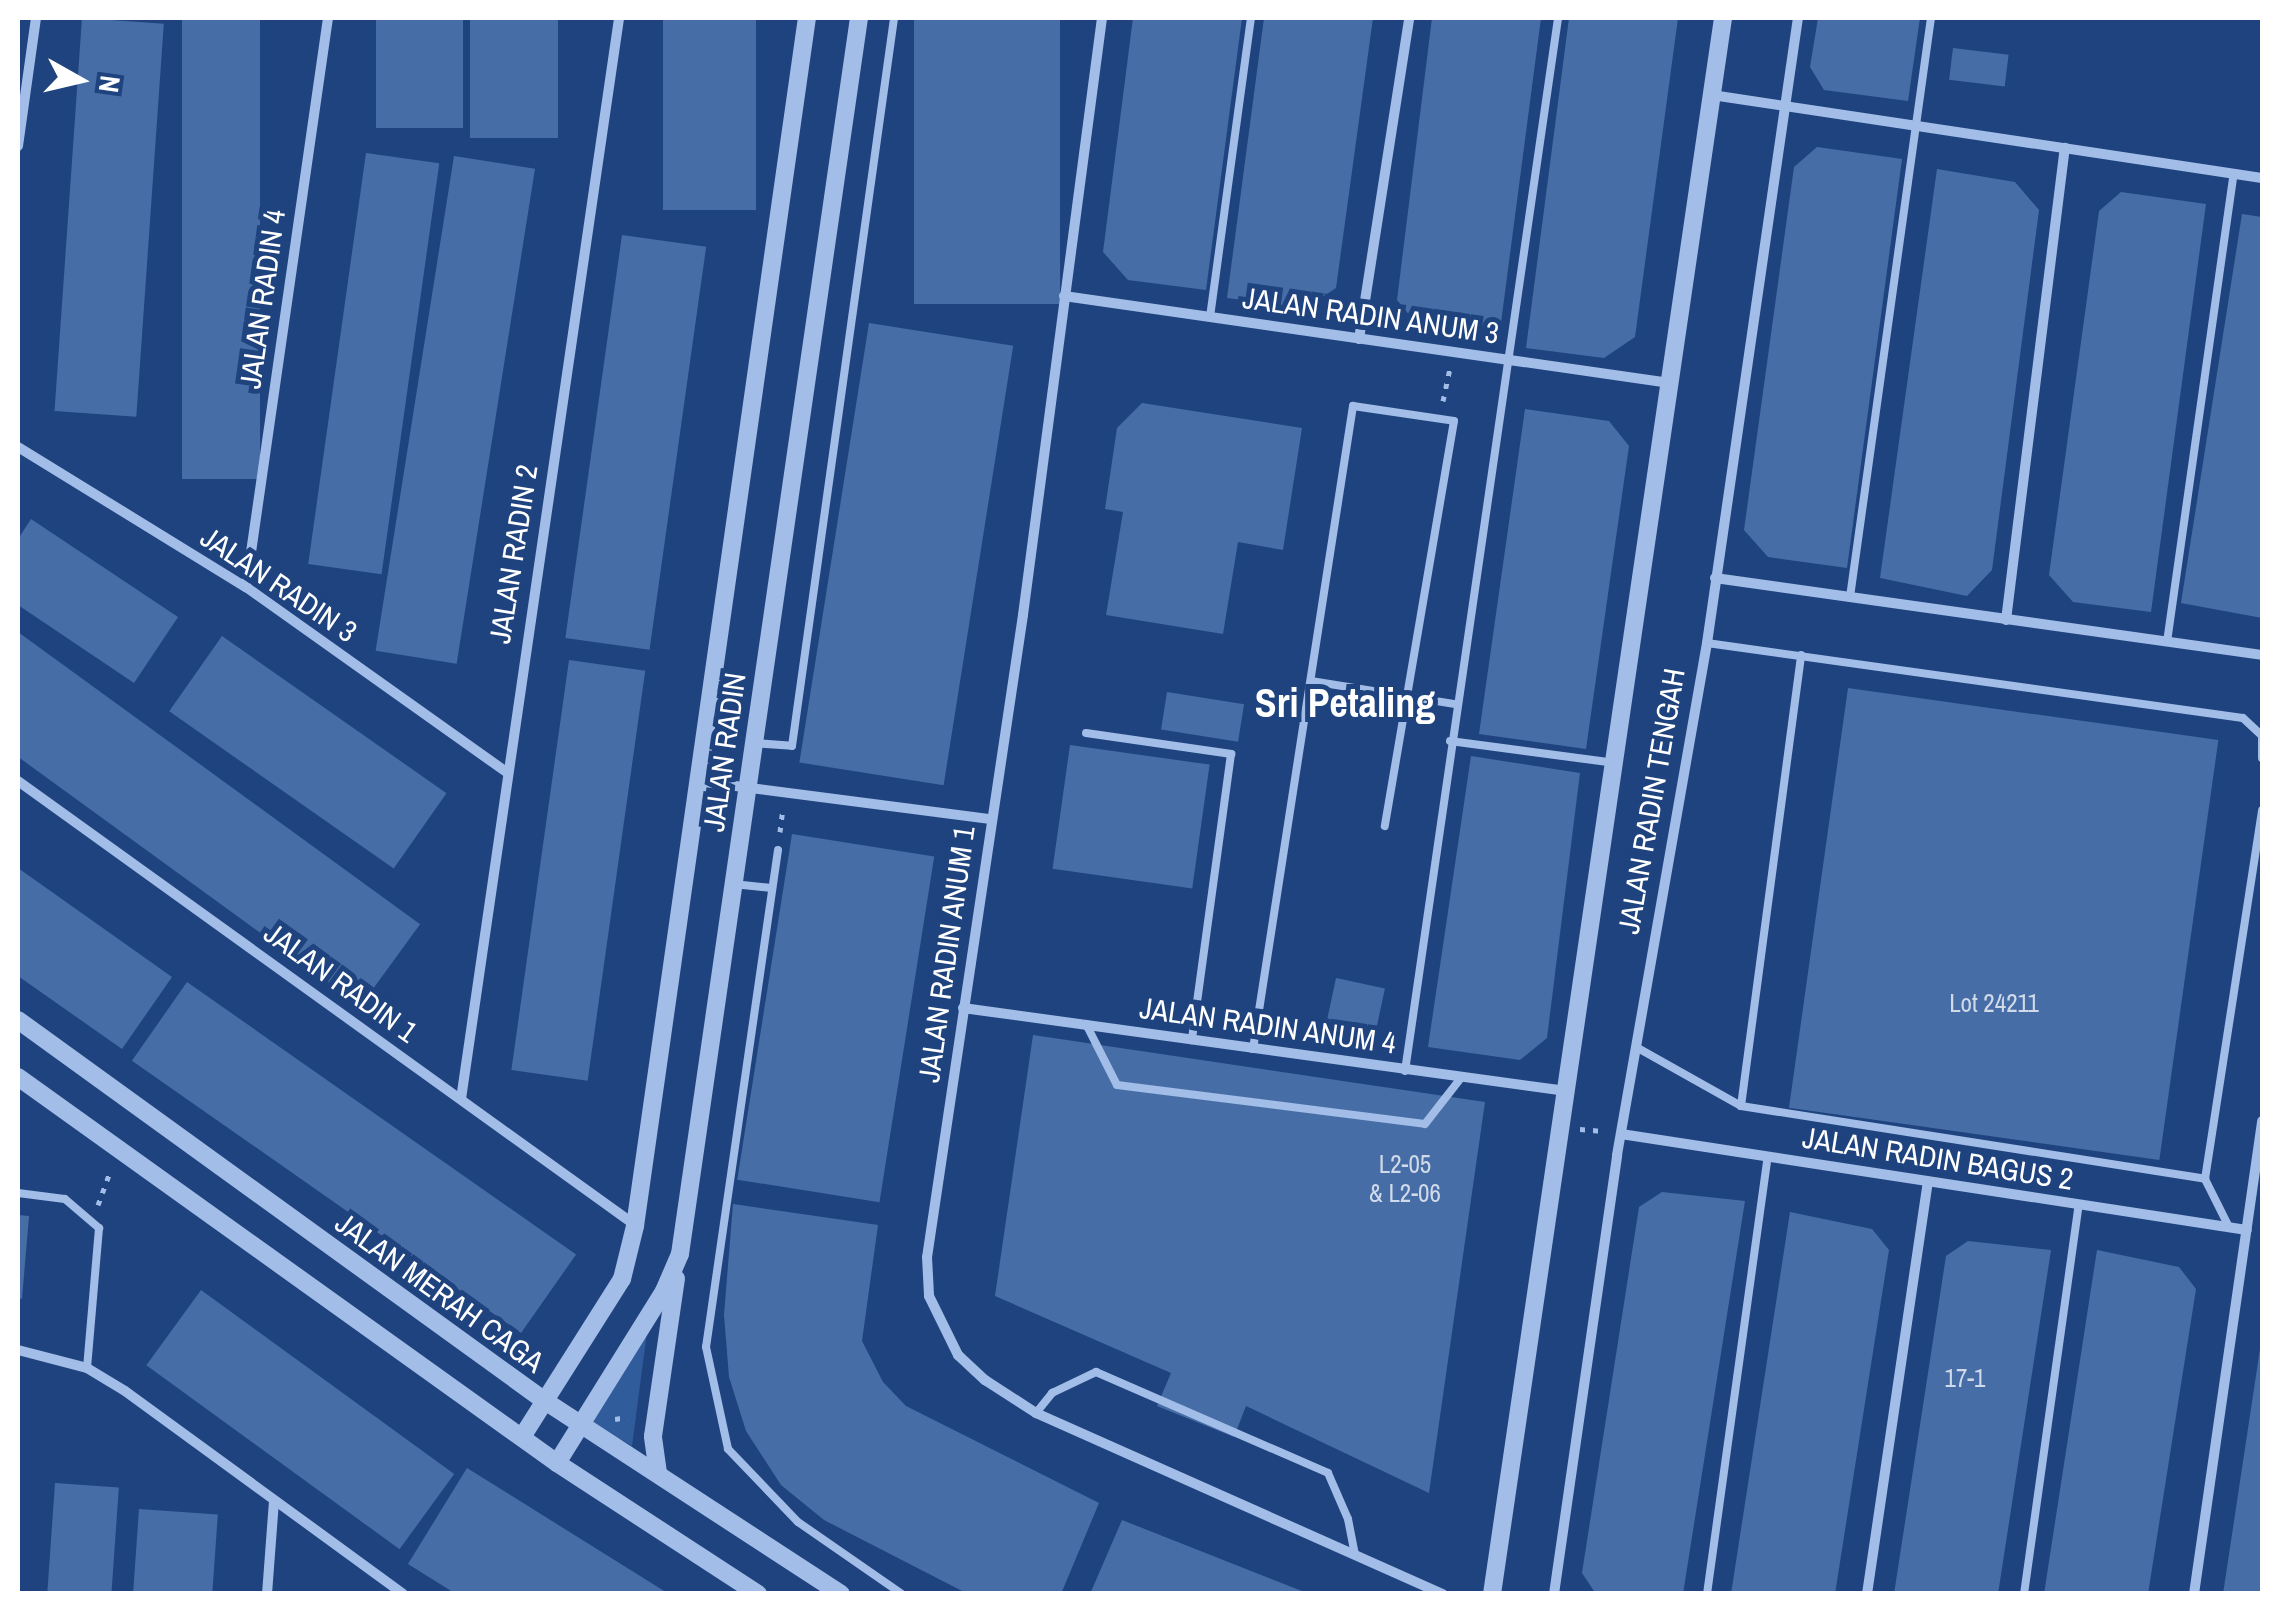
<!DOCTYPE html>
<style>
body{margin:0}
#map{position:relative;width:2280px;height:1611px;overflow:hidden;background:#1f437e;font-family:"Archivo Narrow",sans-serif}
div>[style]{position:absolute}
[style*='--x']{left:calc(var(--x)*1px);top:calc(var(--y)*1px);width:calc(var(--w)*1px);rotate:calc(var(--a)*1deg)}
.green>*{inset:0;background:#315c9c}
.building>*{inset:0;background:#476da7;transform-origin:0 0}
.path>*{height:5px;margin-top:-2.5px;transform-origin:0;background:repeating-linear-gradient(90deg,#a2bde7 0 5px,transparent 0 13px)}
.service>*{height:8px;margin:-4px;padding:0 4px;transform-origin:4px;border-radius:4px;background:#a2bde7}
.minor>*{height:10px;margin:-5px;padding:0 5px;transform-origin:5px;border-radius:5px;background:#a2bde7}
.tertiary>*{height:18px;margin:-9px;padding:0 9px;transform-origin:9px;border-radius:9px;background:#a2bde7}
span{translate:-50% -50%;white-space:nowrap;text-align:center;line-height:1.15;-webkit-text-stroke:10px #1f437e;paint-order:stroke}
.number-label{font-size:25px;color:#d1dae9}
.number-label span{-webkit-text-stroke-width:0}
.street-label{font-size:30px;color:#fff}
.district-label{font-size:40px;color:#fff;font-weight:700}
.frame{position:absolute;inset:0;border:20px solid #fff;pointer-events:none}
.north{position:absolute;left:30px;top:30px;width:100px;height:100px;-webkit-text-stroke:8px #1f437e;paint-order:stroke;rotate:98deg;font-size:28px;font-weight:700;line-height:40px;text-align:center;color:#fff}
.north::after{content:'';display:block;margin:auto;width:35px;height:45px;background:#fff;clip-path:polygon(50% 0,100% 100%,50% 72%,0 100%)}
</style>
<div id="map">
<div class="green">
<div style="clip-path:polygon(647px 1332px,632px 1446px,589px 1421px)"></div>
</div>
<div class="building">
<div style="left:82px;top:18px;width:82px;height:394px;rotate:4deg"></div>
<div style="left:182px;top:18px;width:78px;height:461px"></div>
<div style="left:376px;top:18px;width:87px;height:110px"></div>
<div style="left:470px;top:18px;width:88px;height:120px"></div>
<div style="left:663px;top:18px;width:93px;height:192px"></div>
<div style="left:914px;top:18px;width:146px;height:286px"></div>
<div style="clip-path:polygon(1133px 18px,1242px 18px,1206px 290px,1128px 280px,1103px 252px)"></div>
<div style="clip-path:polygon(1264px 18px,1373px 18px,1336px 288px,1306px 308px,1227px 298px)"></div>
<div style="clip-path:polygon(1432px 18px,1541px 18px,1499px 338px,1420px 328px,1397px 300px)"></div>
<div style="clip-path:polygon(1569px 18px,1678px 18px,1635px 337px,1604px 358px,1526px 348px)"></div>
<div style="clip-path:polygon(1818px 18px,1920px 18px,1908px 101px,1824px 90px,1810px 67px)"></div>
<div style="left:1953px;top:48px;width:56px;height:32px;rotate:7deg"></div>
<div style="clip-path:polygon(1817px 147px,1902px 159px,1847px 568px,1768px 557px,1744px 530px,1794px 167px)"></div>
<div style="left:366px;top:153px;width:74px;height:415px;rotate:8deg"></div>
<div style="left:454px;top:156px;width:82px;height:501px;rotate:9deg"></div>
<div style="clip-path:polygon(1937px 169px,2015px 182px,2039px 210px,1992px 570px,1967px 596px,1880px 578px)"></div>
<div style="clip-path:polygon(2121px 192px,2206px 204px,2151px 612px,2073px 602px,2049px 575px,2099px 211px)"></div>
<div style="clip-path:polygon(2242px 214px,2262px 217px,2262px 618px,2181px 603px)"></div>
<div style="left:622px;top:235px;width:85px;height:407px;rotate:8deg"></div>
<div style="left:869px;top:323px;width:146px;height:445px;rotate:9deg"></div>
<div style="clip-path:polygon(1142px 403px,1302px 428px,1283px 550px,1238px 542px,1223px 634px,1106px 615px,1123px 512px,1105px 509px,1117px 428px)"></div>
<div style="clip-path:polygon(1525px 409px,1609px 421px,1629px 446px,1586px 749px,1479px 734px)"></div>
<div style="clip-path:polygon(31px 519px,178px 617px,134px 683px,18px 605px,18px 539px)"></div>
<div style="left:18px;top:632px;width:497px;height:101px;rotate:36deg"></div>
<div style="left:222px;top:636px;width:274px;height:92px;rotate:35deg"></div>
<div style="left:569px;top:660px;width:77px;height:414px;rotate:8deg"></div>
<div style="left:1848px;top:688px;width:374px;height:424px;rotate:8deg"></div>
<div style="left:1167px;top:692px;width:78px;height:38px;rotate:9deg"></div>
<div style="left:1070px;top:745px;width:141px;height:125px;rotate:8deg"></div>
<div style="clip-path:polygon(1471px 756px,1580px 773px,1547px 1038px,1520px 1060px,1428px 1047px)"></div>
<div style="left:792px;top:834px;width:144px;height:350px;rotate:9deg"></div>
<div style="clip-path:polygon(18px 868px,172px 977px,122px 1049px,18px 976px)"></div>
<div style="left:1336px;top:978px;width:50px;height:51px;rotate:12deg"></div>
<div style="left:187px;top:982px;width:475px;height:96px;rotate:35deg"></div>
<div style="clip-path:polygon(1033px 1035px,1485px 1102px,1429px 1493px,1246px 1406px,1234px 1437px,1157px 1406px,1171px 1373px,995px 1296px)"></div>
<div style="clip-path:polygon(1662px 1192px,1745px 1201px,1683px 1594px,1596px 1594px,1582px 1573px,1639px 1207px)"></div>
<div style="clip-path:polygon(733px 1204px,878px 1225px,862px 1341px,883px 1382px,906px 1406px,1099px 1503px,1061px 1594px,968px 1594px,824px 1520px,781px 1485px,746px 1431px,729px 1377px,724px 1315px)"></div>
<div style="clip-path:polygon(1790px 1212px,1872px 1229px,1889px 1250px,1835px 1594px,1731px 1594px)"></div>
<div style="clip-path:polygon(18px 1215px,29px 1216px,22px 1299px,18px 1298px)"></div>
<div style="clip-path:polygon(1968px 1241px,2051px 1250px,1998px 1594px,1894px 1594px,1946px 1256px)"></div>
<div style="clip-path:polygon(2097px 1250px,2179px 1267px,2196px 1289px,2148px 1594px,2044px 1594px)"></div>
<div style="left:201px;top:1290px;width:313px;height:93px;rotate:36deg"></div>
<div style="clip-path:polygon(2260px 1349px,2262px 1594px,2223px 1594px)"></div>
<div style="clip-path:polygon(467px 1468px,669px 1594px,456px 1594px,408px 1564px)"></div>
<div style="left:55px;top:1483px;width:64px;height:111px;rotate:4deg"></div>
<div style="left:139px;top:1509px;width:79px;height:85px;rotate:4deg"></div>
<div style="clip-path:polygon(1122px 1520px,1307px 1593px,1307px 1594px,1090px 1594px)"></div>
</div>
<div class="path">
<div style="--x:1443;--y:401;--w:34;--a:-78"></div>
<div style="--x:780;--y:832;--w:24;--a:-83"></div>
<div style="--x:1580;--y:1129;--w:23;--a:5"></div>
<div style="--x:98;--y:1205;--w:32;--a:-70"></div>
<div style="--x:615;--y:1419;--w:13;--a:-9"></div>
</div>
<div class="service">
<div style="--x:1210;--y:317;--w:302;--a:-82.2"></div>
<div style="--x:1850;--y:597;--w:585;--a:-82.04"></div>
<div style="--x:2167;--y:642;--w:473;--a:-81.9"></div>
<div style="--x:1707;--y:643;--w:541;--a:7.97"></div>
<div style="--x:2243;--y:718;--w:26;--a:43"></div>
<div style="--x:2262;--y:736;--w:22;--a:90"></div>
<div style="--x:1311;--y:681;--w:146;--a:9.1"></div>
<div style="--x:1086;--y:733;--w:147;--a:8.2"></div>
<div style="--x:1231;--y:754;--w:289;--a:97.8"></div>
<div style="--x:1450;--y:741;--w:165;--a:7.6"></div>
<div style="--x:753;--y:743;--w:39;--a:4"></div>
<div style="--x:792;--y:746;--w:735;--a:-82.02"></div>
<div style="--x:778;--y:850;--w:502;--a:98.24"></div>
<div style="--x:706;--y:1347;--w:104;--a:77.8"></div>
<div style="--x:728;--y:1449;--w:101;--a:46.2"></div>
<div style="--x:798;--y:1522;--w:126;--a:34.7"></div>
<div style="--x:733;--y:884;--w:39;--a:6"></div>
<div style="--x:1086;--y:1024;--w:68;--a:63.1"></div>
<div style="--x:1117;--y:1085;--w:310;--a:7.2"></div>
<div style="--x:1425;--y:1124;--w:58;--a:-52"></div>
<div style="--x:1636;--y:1047;--w:120;--a:29.3"></div>
<div style="--x:1741;--y:1106;--w:470;--a:8.9"></div>
<div style="--x:1253;--y:1049;--w:651;--a:-81.16"></div>
<div style="--x:1353;--y:406;--w:102;--a:8.4"></div>
<div style="--x:1454;--y:421;--w:411;--a:99.7"></div>
<div style="--x:1405;--y:1071;--w:1064;--a:-81.73"></div>
<div style="--x:1741;--y:1106;--w:455;--a:-82.4"></div>
<div style="--x:18;--y:1193;--w:47;--a:7.3"></div>
<div style="--x:65;--y:1199;--w:45;--a:40.5"></div>
<div style="--x:99;--y:1228;--w:141;--a:94.9"></div>
<div style="--x:2229;--y:1227;--w:54;--a:-116.6"></div>
<div style="--x:2205;--y:1179;--w:373;--a:-81.2"></div>
<div style="--x:1036;--y:1413;--w:26;--a:-51"></div>
<div style="--x:1052;--y:1393;--w:49;--a:-25.5"></div>
<div style="--x:1096;--y:1372;--w:253;--a:23.5"></div>
<div style="--x:1328;--y:1473;--w:50;--a:66.5"></div>
<div style="--x:1348;--y:1519;--w:37;--a:79"></div>
<div style="--x:1707;--y:1594;--w:441;--a:-82.1"></div>
<div style="--x:2024;--y:1594;--w:393;--a:-82"></div>
</div>
<div class="minor">
<div style="--x:1102;--y:18;--w:602;--a:97.54"></div>
<div style="--x:1023;--y:615;--w:649;--a:98.5"></div>
<div style="--x:927;--y:1257;--w:39;--a:87"></div>
<div style="--x:929;--y:1296;--w:66;--a:63.8"></div>
<div style="--x:958;--y:1355;--w:37;--a:43"></div>
<div style="--x:985;--y:1380;--w:61;--a:32.9"></div>
<div style="--x:1036;--y:1413;--w:445;--a:24"></div>
<div style="--x:1712;--y:95;--w:556;--a:8.58"></div>
<div style="--x:18;--y:146;--w:129;--a:-82"></div>
<div style="--x:1064;--y:296;--w:612;--a:8.17"></div>
<div style="--x:1359;--y:339;--w:325;--a:-81.1"></div>
<div style="--x:18;--y:447;--w:268;--a:31.6"></div>
<div style="--x:246;--y:587;--w:319;--a:35.4"></div>
<div style="--x:1715;--y:578;--w:552;--a:8.01"></div>
<div style="--x:246;--y:587;--w:575;--a:-81.8"></div>
<div style="--x:2006;--y:620;--w:476;--a:-82.9"></div>
<div style="--x:18;--y:781;--w:760;--a:35.74"></div>
<div style="--x:697;--y:781;--w:296;--a:7.4"></div>
<div style="--x:963;--y:1008;--w:609;--a:7.84"></div>
<div style="--x:461;--y:1099;--w:1092;--a:-81.68"></div>
<div style="--x:1621;--y:1134;--w:633;--a:8.72"></div>
<div style="--x:18;--y:1350;--w:71;--a:14.6"></div>
<div style="--x:87;--y:1368;--w:44;--a:31.2"></div>
<div style="--x:125;--y:1391;--w:344;--a:36.1"></div>
<div style="--x:267;--y:1594;--w:93;--a:-85.7"></div>
<div style="--x:1554;--y:1594;--w:443;--a:-81.8"></div>
<div style="--x:1617;--y:1155;--w:520;--a:-80.03"></div>
<div style="--x:1707;--y:643;--w:632;--a:-81.72"></div>
<div style="--x:1867;--y:1594;--w:417;--a:-81.6"></div>
<div style="--x:2194;--y:1594;--w:478;--a:-81.8"></div>
</div>
<div class="tertiary">
<div style="--x:18;--y:1020;--w:650;--a:35.87"></div>
<div style="--x:545;--y:1401;--w:353;--a:33.1"></div>
<div style="--x:18;--y:1077;--w:663;--a:35.61"></div>
<div style="--x:557;--y:1463;--w:240;--a:33.1"></div>
<div style="--x:522;--y:1437;--w:187;--a:-57.7"></div>
<div style="--x:622;--y:1279;--w:55;--a:-76.2"></div>
<div style="--x:635;--y:1226;--w:1220;--a:-81.9"></div>
<div style="--x:557;--y:1463;--w:203;--a:-58.1"></div>
<div style="--x:664;--y:1291;--w:40;--a:-66.6"></div>
<div style="--x:680;--y:1254;--w:1249;--a:-81.76"></div>
<div style="--x:658;--y:1473;--w:37;--a:-98"></div>
<div style="--x:653;--y:1436;--w:159;--a:-81.7"></div>
<div style="--x:1492;--y:1594;--w:1593;--a:-81.66"></div>
</div>
<div class="number-label">
<span style="left:1994px;top:1003px">Lot 24211</span>
<span style="left:1405px;top:1179px">L2-05<br>&amp; L2-06</span>
<span style="left:1965px;top:1378px">17-1</span>
</div>
<div class="street-label">
<span style="left:262px;top:299px;rotate:-82deg">JALAN RADIN 4</span>
<span style="left:1371px;top:315px;rotate:8deg">JALAN RADIN ANUM 3</span>
<span style="left:513px;top:554px;rotate:-81deg">JALAN RADIN 2</span>
<span style="left:279px;top:584px;rotate:34deg">JALAN RADIN 3</span>
<span style="left:724px;top:752px;rotate:-82deg">JALAN RADIN</span>
<span style="left:1651px;top:801px;rotate:-80deg">JALAN RADIN TENGAH</span>
<span style="left:946px;top:954px;rotate:-82deg">JALAN RADIN ANUM 1</span>
<span style="left:341px;top:982px;rotate:36deg">JALAN RADIN 1</span>
<span style="left:1268px;top:1025px;rotate:8deg">JALAN RADIN ANUM 4</span>
<span style="left:1938px;top:1158px;rotate:9deg">JALAN RADIN BAGUS 2</span>
<span style="left:440px;top:1292px;rotate:36deg">JALAN MERAH CAGA</span>
</div>
<div class="district-label">
<span style="left:1345px;top:703px">Sri Petaling</span>
</div>
<div class="frame"></div>
<div class="north">N</div>
</div>
